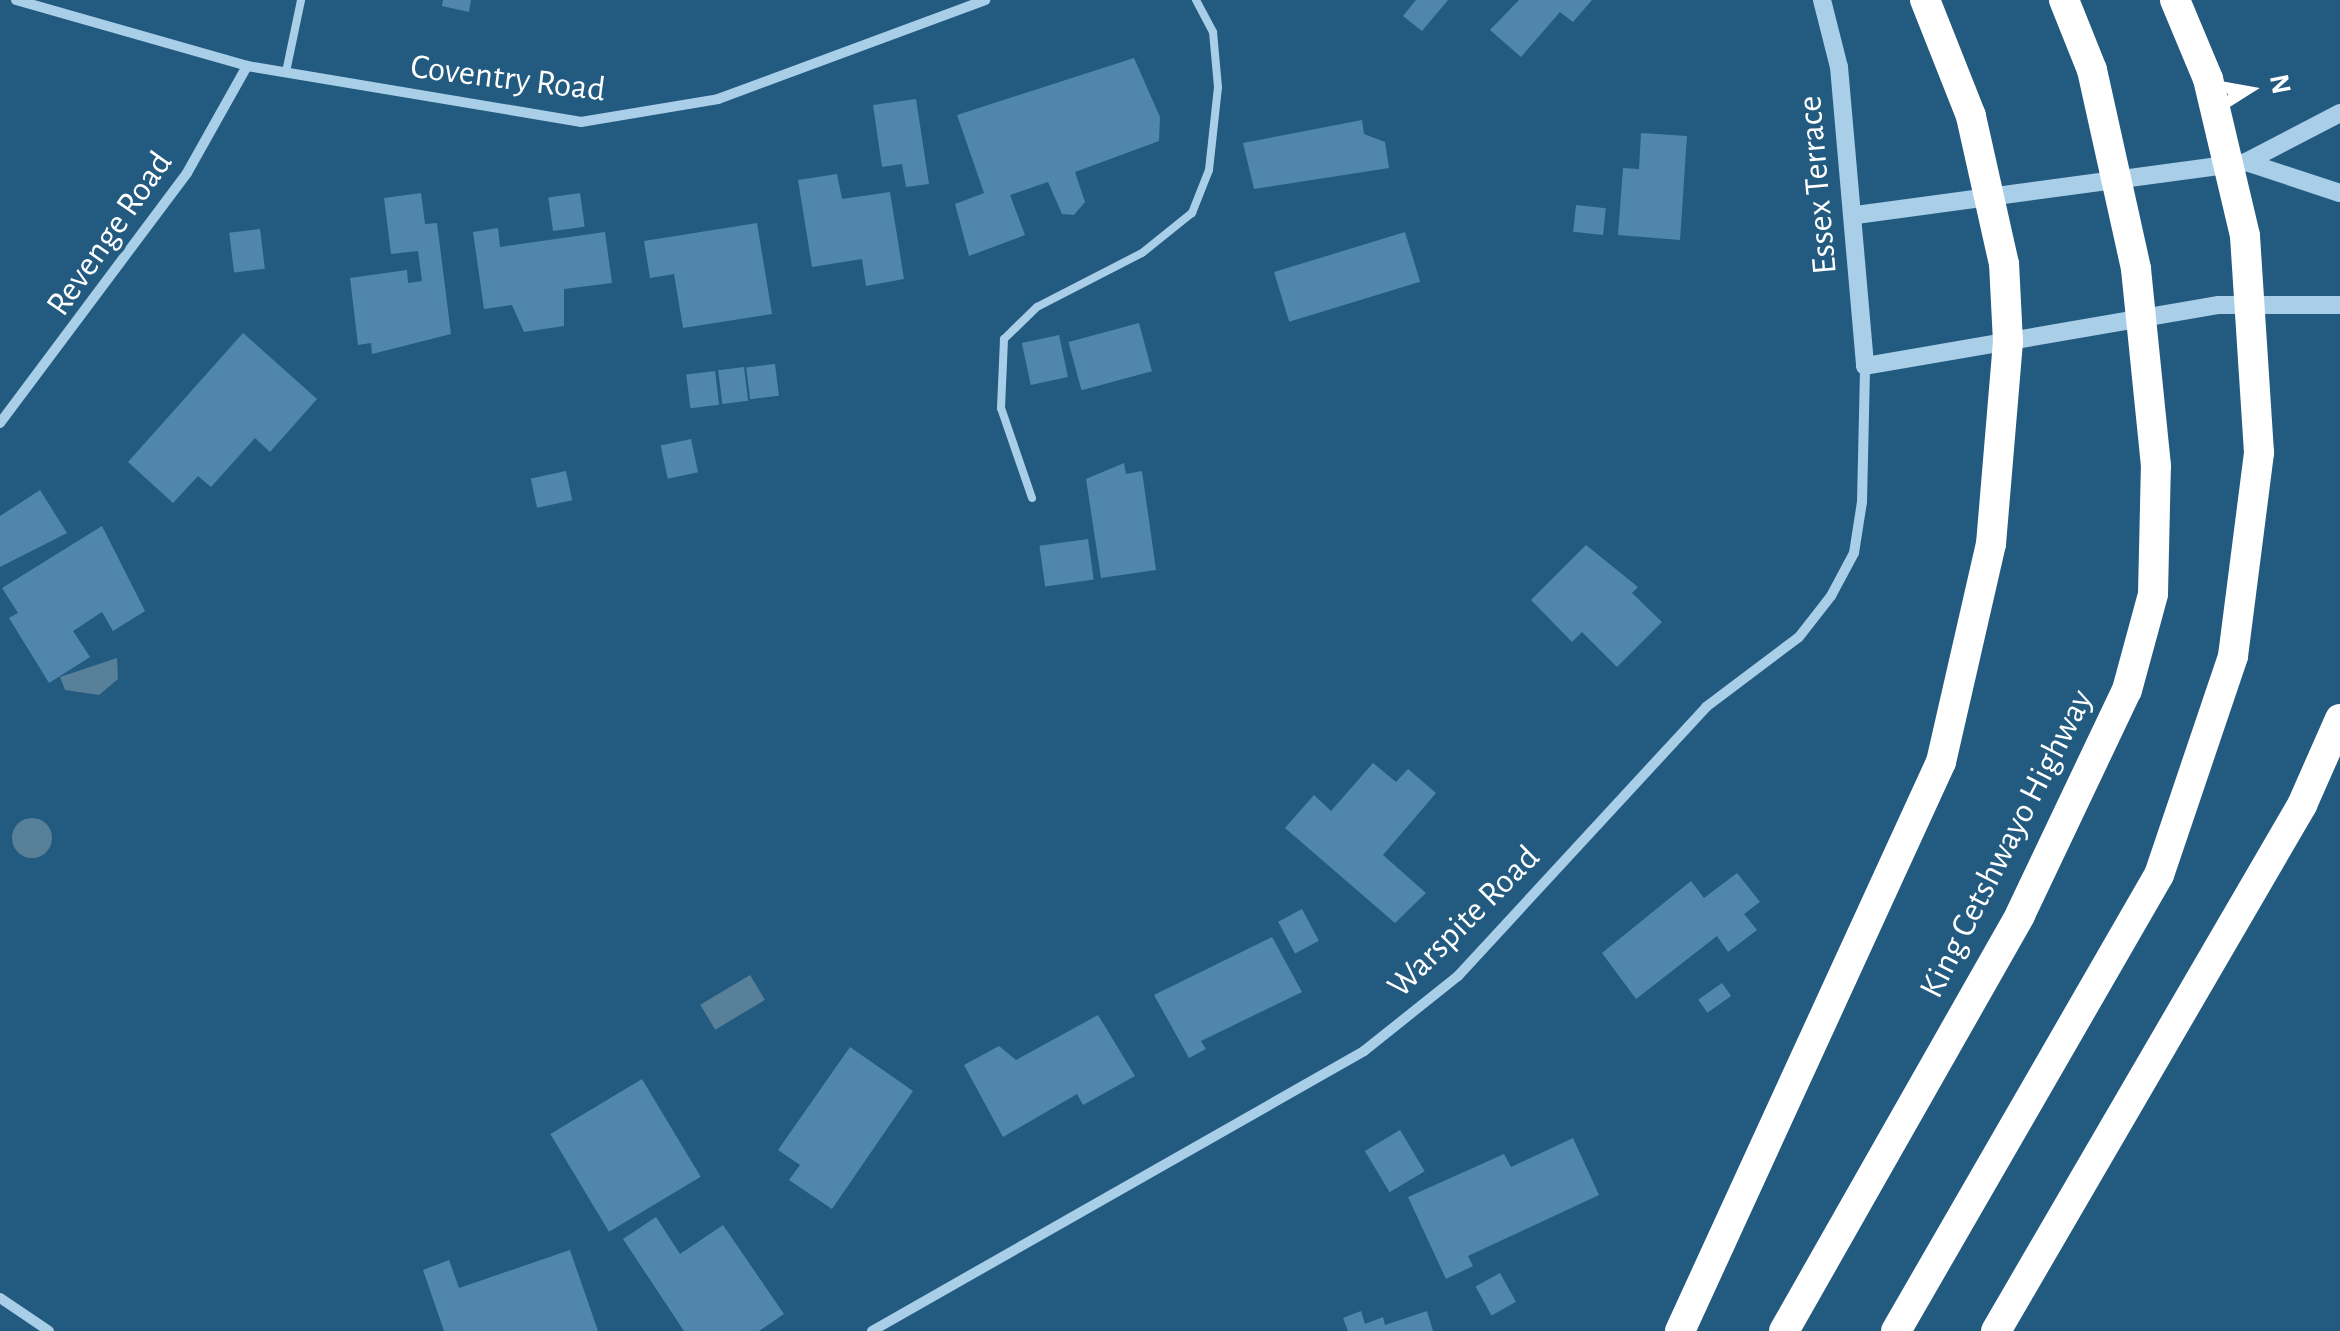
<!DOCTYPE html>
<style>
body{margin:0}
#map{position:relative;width:2340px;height:1331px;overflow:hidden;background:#235a80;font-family:"Alegreya Sans",sans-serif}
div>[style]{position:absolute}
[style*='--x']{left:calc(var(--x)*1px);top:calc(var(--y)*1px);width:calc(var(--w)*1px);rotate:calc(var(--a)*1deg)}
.water>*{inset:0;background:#588099;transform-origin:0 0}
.round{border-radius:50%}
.building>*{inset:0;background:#5086ab;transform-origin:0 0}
.service>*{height:8px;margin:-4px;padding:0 4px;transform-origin:4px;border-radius:4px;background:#a9cee7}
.minor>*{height:10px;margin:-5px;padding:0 5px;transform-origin:5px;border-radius:5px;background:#a9cee7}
.tertiary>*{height:18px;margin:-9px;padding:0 9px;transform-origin:9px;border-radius:9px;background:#a9cee7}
.motorway>*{height:30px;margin:-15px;padding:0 15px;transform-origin:15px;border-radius:15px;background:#fff}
.motorway-bridge>*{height:30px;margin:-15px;padding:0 15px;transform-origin:15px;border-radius:15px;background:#fff}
span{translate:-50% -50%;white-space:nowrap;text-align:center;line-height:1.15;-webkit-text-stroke:8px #235a80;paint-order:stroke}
.street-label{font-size:35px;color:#fff}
.north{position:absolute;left:2200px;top:40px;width:100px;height:100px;-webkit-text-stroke:8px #235a80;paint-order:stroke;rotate:79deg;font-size:28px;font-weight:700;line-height:40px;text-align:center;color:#fff}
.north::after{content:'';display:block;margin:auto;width:35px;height:45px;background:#fff;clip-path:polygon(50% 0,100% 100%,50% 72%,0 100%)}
</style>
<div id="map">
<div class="water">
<div style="clip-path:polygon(117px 658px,118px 679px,99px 695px,65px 690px,60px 677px)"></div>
<div class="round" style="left:12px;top:818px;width:40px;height:40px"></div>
<div style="left:750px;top:975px;width:29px;height:58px;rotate:59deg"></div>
</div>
<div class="building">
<div style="clip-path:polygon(443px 0,471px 0,469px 12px,442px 6px)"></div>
<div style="clip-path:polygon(1416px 0,1448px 0,1422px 31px,1403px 16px)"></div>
<div style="clip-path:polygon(1519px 0,1592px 0,1573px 22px,1560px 12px,1521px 57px,1490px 30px)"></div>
<div style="clip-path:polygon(1134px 58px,1160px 117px,1159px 141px,1075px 172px,1085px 202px,1074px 215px,1062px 214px,1048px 182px,1010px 195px,1025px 235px,969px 256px,955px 204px,984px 193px,957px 115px)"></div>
<div style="clip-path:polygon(916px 99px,929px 184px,906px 187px,902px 164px,882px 167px,873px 105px)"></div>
<div style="clip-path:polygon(1362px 120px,1364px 134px,1385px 142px,1389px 168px,1254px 189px,1243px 143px)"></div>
<div style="clip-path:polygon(1641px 133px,1687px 136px,1680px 240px,1618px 235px,1623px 168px,1639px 169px)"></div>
<div style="clip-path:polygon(837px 174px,842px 199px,890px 192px,904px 279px,866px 286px,862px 259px,812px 267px,798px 180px)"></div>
<div style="clip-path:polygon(421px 193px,425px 224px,437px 223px,451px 334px,372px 354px,371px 343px,358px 345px,350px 278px,407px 270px,408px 283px,422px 281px,418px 251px,391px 254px,384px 198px)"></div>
<div style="left:580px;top:193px;width:34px;height:32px;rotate:82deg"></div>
<div style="left:1576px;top:205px;width:30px;height:27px;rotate:6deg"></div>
<div style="clip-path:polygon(757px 223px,772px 314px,683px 328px,674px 274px,650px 278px,644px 241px)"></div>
<div style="clip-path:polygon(498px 228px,500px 247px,605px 232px,612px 283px,564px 289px,564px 326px,524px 332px,512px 305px,484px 309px,473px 232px)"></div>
<div style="left:260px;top:229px;width:40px;height:31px;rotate:83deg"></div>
<div style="left:1405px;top:232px;width:52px;height:137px;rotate:73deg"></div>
<div style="left:1139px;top:323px;width:50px;height:73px;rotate:75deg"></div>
<div style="clip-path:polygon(243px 333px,317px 399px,270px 452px,255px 438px,211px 487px,198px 476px,173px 503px,128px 462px)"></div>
<div style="left:1059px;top:335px;width:43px;height:38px;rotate:78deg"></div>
<div style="left:775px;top:364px;width:32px;height:29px;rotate:83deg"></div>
<div style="left:744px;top:367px;width:34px;height:26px;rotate:83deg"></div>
<div style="left:715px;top:371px;width:34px;height:29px;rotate:83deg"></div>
<div style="left:691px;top:439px;width:34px;height:31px;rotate:78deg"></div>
<div style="clip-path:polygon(1124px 463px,1126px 474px,1142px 471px,1156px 570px,1101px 578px,1086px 479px)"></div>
<div style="left:566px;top:471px;width:30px;height:36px;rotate:78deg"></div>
<div style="clip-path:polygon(40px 490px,67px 533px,0 567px,0 516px)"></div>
<div style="clip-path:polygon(102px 526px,145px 611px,113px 631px,102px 612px,73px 631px,90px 657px,49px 683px,9px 618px,18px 613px,2px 588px)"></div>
<div style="left:1088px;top:539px;width:41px;height:49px;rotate:82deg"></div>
<div style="clip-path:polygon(1586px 545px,1638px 587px,1632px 593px,1662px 622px,1617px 667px,1582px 632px,1572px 642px,1531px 600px)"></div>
<div style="clip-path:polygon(1373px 763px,1396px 782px,1408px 769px,1436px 793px,1383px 855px,1426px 893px,1395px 923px,1285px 828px,1314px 795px,1331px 811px)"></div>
<div style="clip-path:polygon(1737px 873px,1760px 902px,1744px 914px,1757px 930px,1728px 952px,1717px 936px,1636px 999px,1602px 953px,1691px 881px,1704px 898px)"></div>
<div style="left:1302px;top:909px;width:36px;height:27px;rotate:62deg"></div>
<div style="clip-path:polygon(1272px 937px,1302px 992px,1201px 1041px,1206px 1049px,1189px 1058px,1154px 995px)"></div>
<div style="left:1722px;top:983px;width:16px;height:29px;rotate:55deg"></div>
<div style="clip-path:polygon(1098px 1015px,1135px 1076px,1083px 1105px,1077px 1094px,1003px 1137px,964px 1065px,999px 1046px,1016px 1060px)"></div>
<div style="clip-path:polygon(850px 1047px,913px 1091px,832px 1209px,789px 1180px,800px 1165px,778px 1150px)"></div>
<div style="left:642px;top:1079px;width:114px;height:107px;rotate:59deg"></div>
<div style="left:1400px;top:1130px;width:48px;height:41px;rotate:59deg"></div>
<div style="clip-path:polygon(1573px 1138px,1599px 1195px,1468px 1256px,1473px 1266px,1446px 1279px,1408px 1197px,1504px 1154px,1511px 1167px)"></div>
<div style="clip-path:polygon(656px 1217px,680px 1254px,723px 1225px,784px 1314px,759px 1331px,684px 1331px,623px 1239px)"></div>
<div style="clip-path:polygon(570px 1250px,598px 1331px,444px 1331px,423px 1270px,449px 1260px,459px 1288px)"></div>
<div style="left:1500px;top:1273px;width:33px;height:28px;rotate:61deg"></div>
<div style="clip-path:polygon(1361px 1311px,1365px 1324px,1383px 1317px,1385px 1325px,1427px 1311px,1433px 1331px,1348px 1331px,1343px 1318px)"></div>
</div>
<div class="service">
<div style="--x:286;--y:72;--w:74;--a:-78.2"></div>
<div style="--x:1032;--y:498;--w:95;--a:-109"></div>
<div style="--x:1001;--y:408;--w:69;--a:-87.5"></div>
<div style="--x:1004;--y:339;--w:46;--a:-44.1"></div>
<div style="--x:1037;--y:307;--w:118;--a:-27.2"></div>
<div style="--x:1142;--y:253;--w:64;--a:-38.7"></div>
<div style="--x:1192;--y:213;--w:46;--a:-68.4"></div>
<div style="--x:1209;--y:170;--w:83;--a:-83.8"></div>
<div style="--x:1218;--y:87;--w:55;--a:-95.2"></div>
<div style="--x:1213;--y:32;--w:36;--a:-118"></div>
</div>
<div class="minor">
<div style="--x:16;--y:0;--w:240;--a:15.9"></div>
<div style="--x:247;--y:66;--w:339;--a:9.5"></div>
<div style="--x:581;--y:122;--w:139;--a:-9.5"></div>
<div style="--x:718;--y:99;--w:285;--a:-20.3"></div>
<div style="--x:0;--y:423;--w:312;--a:-53.2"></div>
<div style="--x:187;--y:173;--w:123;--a:-60.7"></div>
<div style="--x:0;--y:1298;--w:59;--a:34"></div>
<div style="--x:872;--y:1331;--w:566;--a:-29.64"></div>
<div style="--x:1364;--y:1051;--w:120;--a:-38.6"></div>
<div style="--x:1458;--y:976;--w:366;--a:-47.3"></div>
<div style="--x:1706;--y:707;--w:116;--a:-37"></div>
<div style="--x:1799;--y:637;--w:52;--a:-52"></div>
<div style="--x:1831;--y:596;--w:49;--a:-61.9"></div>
<div style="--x:1854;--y:553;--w:52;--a:-81.1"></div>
<div style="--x:1862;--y:502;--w:136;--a:-88.7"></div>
</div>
<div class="tertiary">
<div style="--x:1822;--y:0;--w:69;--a:75.8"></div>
<div style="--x:1839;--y:67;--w:300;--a:85"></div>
<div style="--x:1865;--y:366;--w:359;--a:-9.8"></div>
<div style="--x:2219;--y:305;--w:121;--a:0"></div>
<div style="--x:2246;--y:162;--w:99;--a:18.3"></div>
<div style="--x:1856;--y:215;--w:394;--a:-7.7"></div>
<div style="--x:2246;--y:162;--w:106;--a:-27.5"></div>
</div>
<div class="motorway">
<div style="--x:2064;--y:0;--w:75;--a:68.2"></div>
<div style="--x:2175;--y:0;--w:86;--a:67.3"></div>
<div style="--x:1680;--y:1331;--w:626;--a:-65.36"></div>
<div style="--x:1941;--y:762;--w:224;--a:-77.1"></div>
<div style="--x:1991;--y:544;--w:203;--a:-85.2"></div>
<div style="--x:2008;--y:342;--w:78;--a:-92.9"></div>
<div style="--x:2004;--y:264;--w:152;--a:-102.6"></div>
<div style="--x:1971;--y:116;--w:125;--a:-111.6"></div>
<div style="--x:1784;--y:1331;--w:478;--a:-60.4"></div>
<div style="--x:2020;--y:915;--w:249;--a:-64.6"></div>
<div style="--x:2127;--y:690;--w:99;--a:-74.8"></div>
<div style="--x:2153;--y:594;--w:128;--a:-88.7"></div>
<div style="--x:1896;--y:1331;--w:526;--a:-60.03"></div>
<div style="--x:2159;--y:875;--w:231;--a:-71.3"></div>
<div style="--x:2233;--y:656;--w:205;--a:-82.7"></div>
<div style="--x:1996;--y:1331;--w:609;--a:-59.81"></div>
<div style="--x:2302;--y:805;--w:94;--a:-66.2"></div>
</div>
<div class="motorway-bridge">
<div style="--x:2092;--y:70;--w:204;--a:77.5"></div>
<div style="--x:2136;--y:269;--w:198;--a:84.2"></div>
<div style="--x:2208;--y:79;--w:161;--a:76.7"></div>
<div style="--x:2245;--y:236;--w:217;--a:86.3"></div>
</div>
<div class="street-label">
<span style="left:508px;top:79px;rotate:7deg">Coventry Road</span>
<span style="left:1818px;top:185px;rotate:-95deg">Essex Terrace</span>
<span style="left:110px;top:234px;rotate:-55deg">Revenge Road</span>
<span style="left:2007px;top:844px;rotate:-63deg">King Cetshwayo Highway</span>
<span style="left:1464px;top:922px;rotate:-45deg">Warspite Road</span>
</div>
<div class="north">N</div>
</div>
